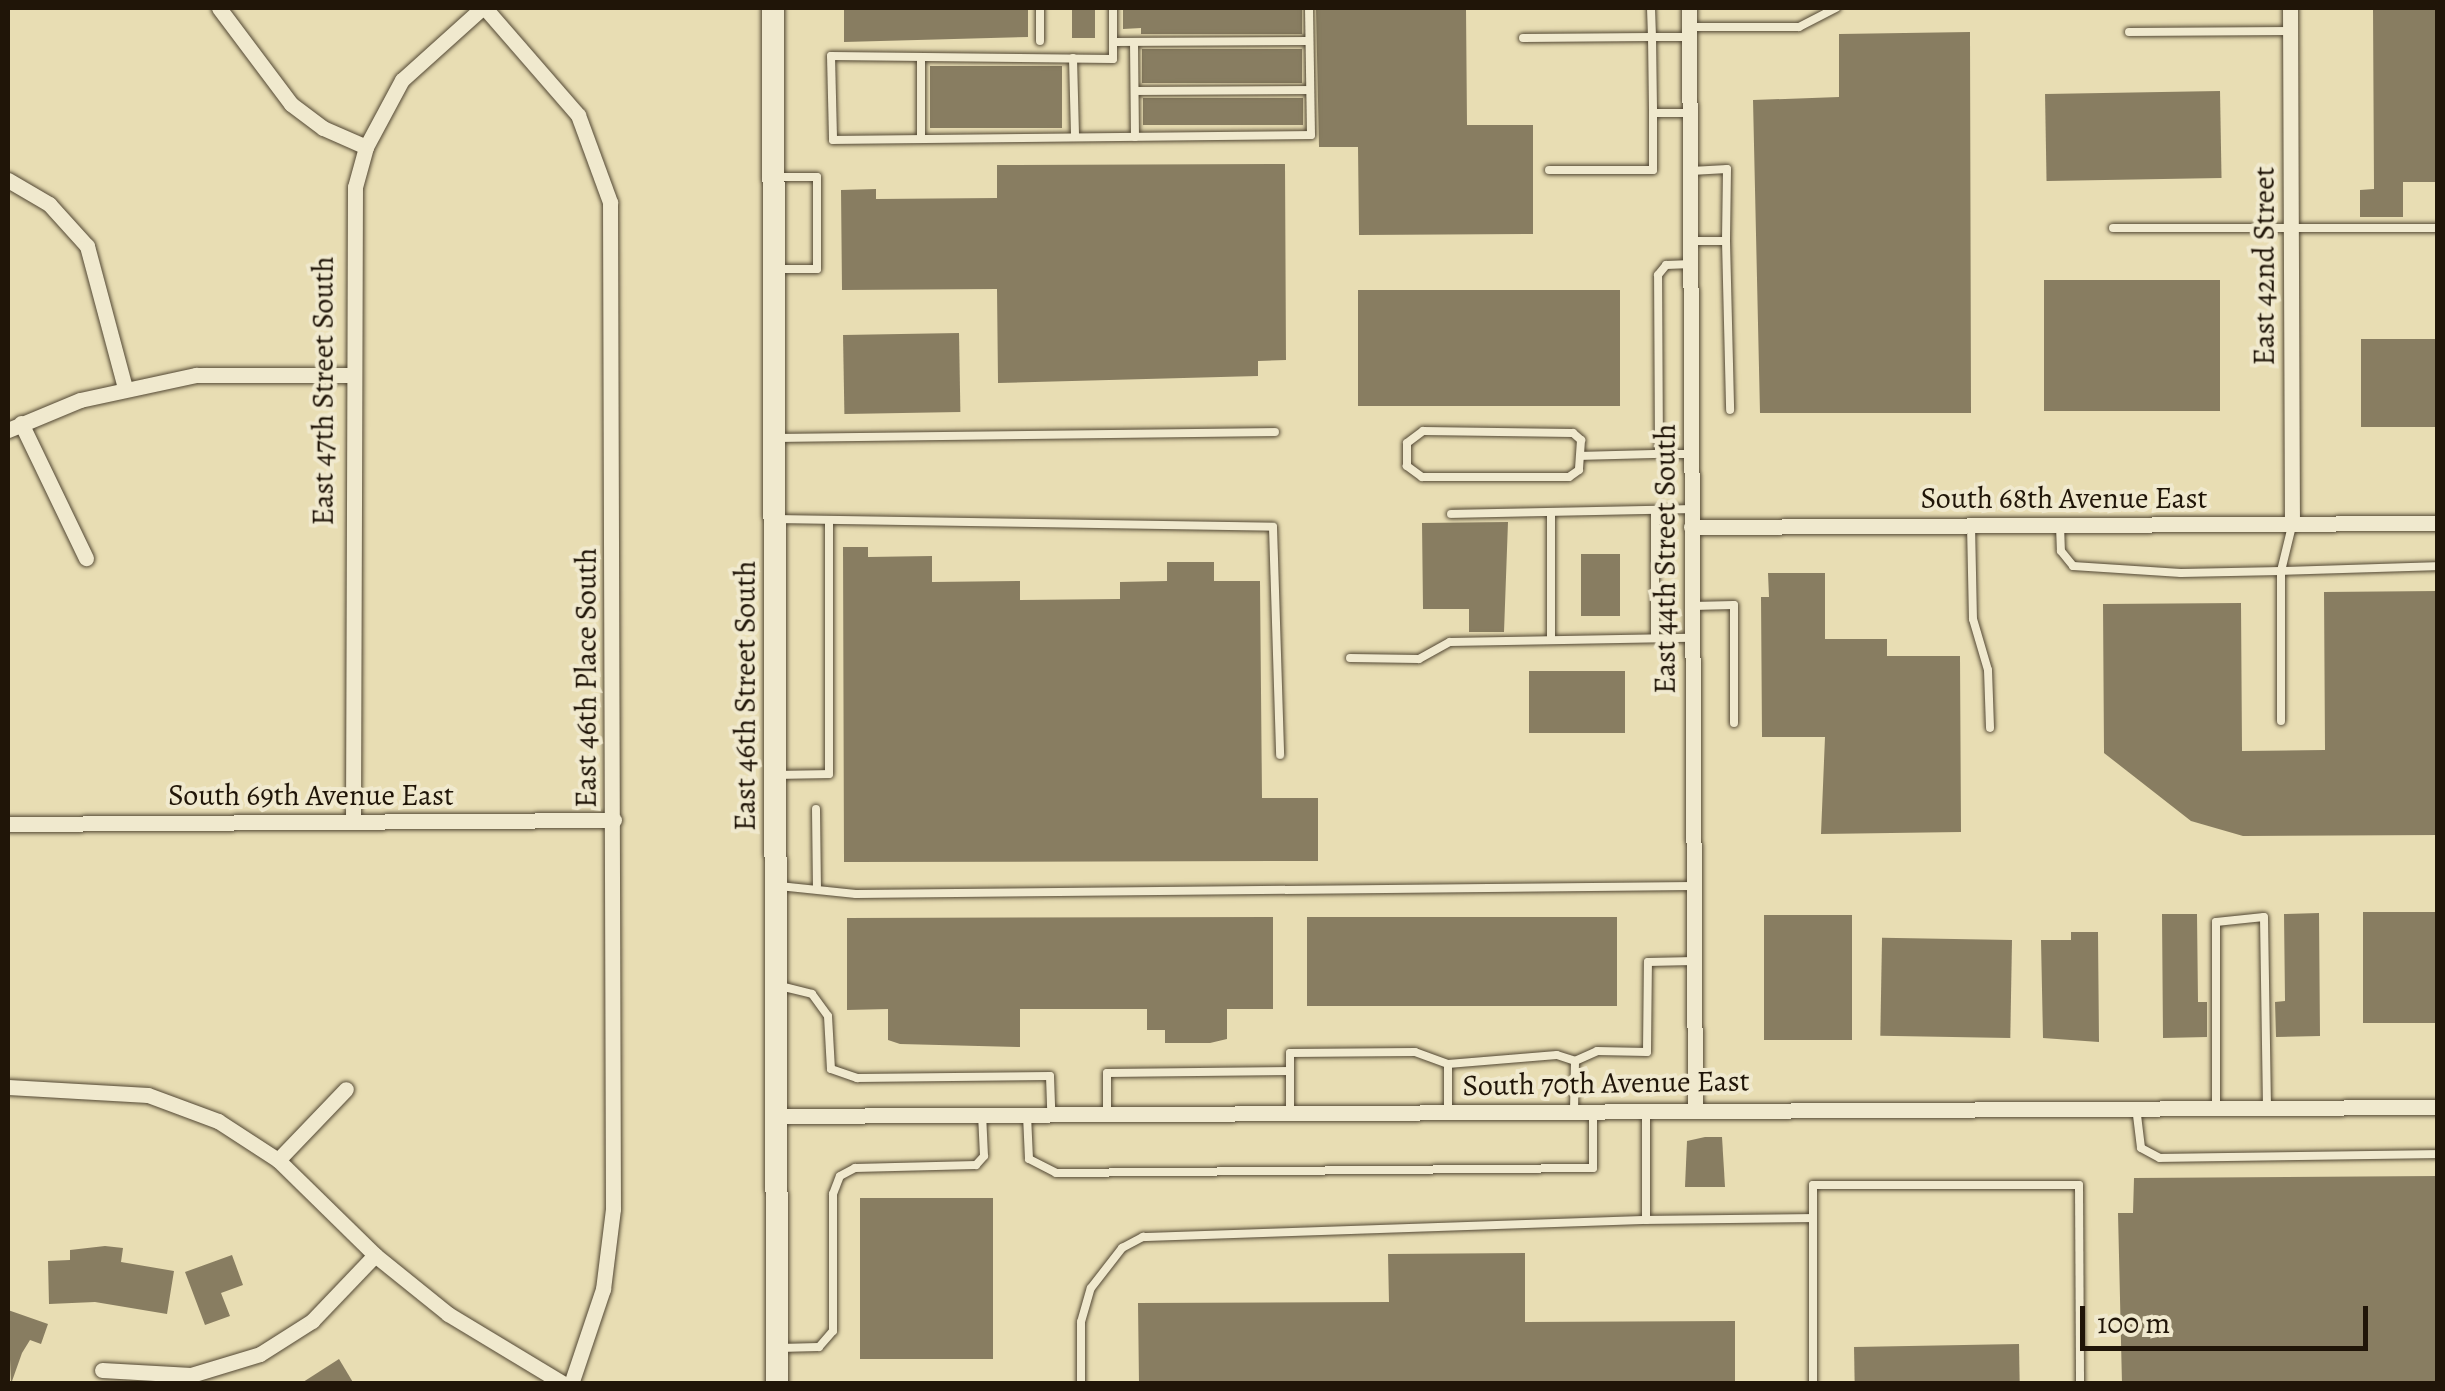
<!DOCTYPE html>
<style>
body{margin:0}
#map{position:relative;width:2445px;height:1391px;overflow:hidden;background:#e8ddb3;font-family:Alegreya,serif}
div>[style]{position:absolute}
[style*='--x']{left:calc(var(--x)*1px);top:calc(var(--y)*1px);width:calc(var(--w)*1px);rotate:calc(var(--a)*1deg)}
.building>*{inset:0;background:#887d61;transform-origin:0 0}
.roads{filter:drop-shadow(0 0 2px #524733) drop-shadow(0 0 2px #524733)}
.lane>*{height:8px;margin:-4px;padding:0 4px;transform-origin:4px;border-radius:4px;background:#f0e9ce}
.street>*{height:15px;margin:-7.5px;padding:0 7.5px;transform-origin:7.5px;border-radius:7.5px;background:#f0e9ce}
.secondary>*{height:22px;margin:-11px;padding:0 11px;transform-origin:11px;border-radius:11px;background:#f0e9ce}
span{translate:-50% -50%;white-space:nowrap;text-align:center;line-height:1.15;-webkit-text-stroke:8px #f0e9ce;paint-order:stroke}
.street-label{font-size:30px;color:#201508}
.frame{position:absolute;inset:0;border:10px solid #201508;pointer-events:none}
.scale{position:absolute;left:2080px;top:1306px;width:288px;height:45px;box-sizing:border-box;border:5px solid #201508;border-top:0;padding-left:12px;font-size:30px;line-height:35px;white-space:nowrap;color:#201508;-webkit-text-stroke:8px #f0e9ce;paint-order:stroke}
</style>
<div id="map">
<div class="building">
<div style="clip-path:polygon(844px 8px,1028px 8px,1028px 37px,844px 42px)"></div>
<div style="left:1072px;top:8px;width:23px;height:30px"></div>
<div style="clip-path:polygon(1123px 8px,1302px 8px,1302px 34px,1141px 34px,1141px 28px,1123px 29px)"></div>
<div style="clip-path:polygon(1316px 8px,1466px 8px,1467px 125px,1533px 125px,1533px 234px,1359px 235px,1358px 147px,1319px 147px)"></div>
<div style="clip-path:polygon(2373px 8px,2438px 8px,2438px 182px,2403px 182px,2403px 217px,2360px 217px,2360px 190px,2374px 189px)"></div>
<div style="clip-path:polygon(1970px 32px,1971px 413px,1760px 413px,1753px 100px,1839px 97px,1839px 34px)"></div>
<div style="left:1142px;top:49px;width:160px;height:34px"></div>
<div style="left:1062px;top:66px;width:62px;height:132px;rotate:90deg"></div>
<div style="left:2220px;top:91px;width:87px;height:175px;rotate:89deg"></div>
<div style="left:1143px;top:98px;width:160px;height:27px"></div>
<div style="clip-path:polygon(1285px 164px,1286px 360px,1258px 361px,1258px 376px,998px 383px,997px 289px,842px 290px,841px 190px,876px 189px,876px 199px,997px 198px,997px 165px)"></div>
<div style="left:2044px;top:280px;width:176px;height:131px"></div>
<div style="left:1620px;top:290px;width:116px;height:262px;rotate:90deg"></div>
<div style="left:959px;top:333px;width:79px;height:116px;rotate:89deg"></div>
<div style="left:2361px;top:339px;width:77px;height:88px"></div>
<div style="clip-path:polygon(1508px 522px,1504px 632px,1469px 632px,1469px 609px,1423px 609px,1422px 523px)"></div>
<div style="clip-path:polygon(843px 547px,868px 547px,868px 557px,932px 556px,932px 582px,1020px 581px,1020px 600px,1120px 599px,1120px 582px,1167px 581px,1167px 562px,1214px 562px,1214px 581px,1260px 581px,1262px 798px,1318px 798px,1318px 861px,844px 862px)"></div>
<div style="left:1581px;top:554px;width:39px;height:62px"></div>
<div style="clip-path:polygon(1768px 573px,1825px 573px,1825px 639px,1887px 639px,1887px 656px,1960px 656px,1961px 832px,1821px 834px,1825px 737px,1762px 737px,1761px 597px,1769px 597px)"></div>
<div style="clip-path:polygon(2438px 591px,2438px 835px,2243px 836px,2191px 821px,2104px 753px,2103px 604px,2241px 603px,2242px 751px,2325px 750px,2324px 592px)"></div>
<div style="left:1625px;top:671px;width:62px;height:96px;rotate:90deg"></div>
<div style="left:2438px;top:912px;width:111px;height:75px;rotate:90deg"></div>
<div style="clip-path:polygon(2319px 913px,2320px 1036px,2276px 1037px,2275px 1002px,2285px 1001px,2284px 914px)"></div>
<div style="clip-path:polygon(2162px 914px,2197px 914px,2198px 1002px,2207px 1002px,2207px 1037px,2163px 1038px)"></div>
<div style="left:1764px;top:915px;width:88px;height:125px"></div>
<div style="clip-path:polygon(1273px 917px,1273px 1009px,1227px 1009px,1227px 1039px,1210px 1043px,1165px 1043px,1165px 1030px,1147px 1030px,1147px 1009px,1020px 1009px,1020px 1047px,900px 1044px,888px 1040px,888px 1009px,847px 1010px,847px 918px)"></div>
<div style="left:1617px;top:917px;width:89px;height:310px;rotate:90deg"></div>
<div style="clip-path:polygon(2071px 932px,2098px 932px,2099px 1042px,2043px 1038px,2041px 940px,2071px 940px)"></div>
<div style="left:2012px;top:940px;width:98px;height:130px;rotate:91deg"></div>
<div style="clip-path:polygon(1705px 1137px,1722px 1137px,1725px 1187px,1685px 1187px,1687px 1141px)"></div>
<div style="clip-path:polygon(2438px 1176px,2438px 1384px,2122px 1384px,2118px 1213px,2133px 1213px,2134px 1178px)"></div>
<div style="left:860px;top:1198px;width:133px;height:161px"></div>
<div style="clip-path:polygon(105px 1246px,123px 1248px,121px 1262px,174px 1271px,167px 1314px,95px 1302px,49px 1304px,48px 1261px,70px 1260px,70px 1250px)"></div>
<div style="clip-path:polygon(1525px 1253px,1525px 1322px,1735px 1321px,1735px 1384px,1139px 1384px,1138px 1303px,1389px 1302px,1388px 1254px)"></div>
<div style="clip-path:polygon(232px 1255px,243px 1285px,221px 1293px,230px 1316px,205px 1325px,185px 1272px)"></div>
<div style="clip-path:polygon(8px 1310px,48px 1324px,41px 1344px,30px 1340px,22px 1353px,11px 1384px)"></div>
<div style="left:2019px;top:1344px;width:40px;height:165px;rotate:89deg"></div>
<div style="clip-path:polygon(339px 1359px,354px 1384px,300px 1384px)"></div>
</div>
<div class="roads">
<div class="lane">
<div style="--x:1040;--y:8;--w:33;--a:90"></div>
<div style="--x:1113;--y:8;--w:51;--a:90"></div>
<div style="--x:1113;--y:59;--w:282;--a:-179.4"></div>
<div style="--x:831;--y:56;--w:84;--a:88.6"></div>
<div style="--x:833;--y:140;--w:478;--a:-0.6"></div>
<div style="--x:1311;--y:135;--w:127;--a:-90.9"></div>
<div style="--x:1651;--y:8;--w:29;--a:88"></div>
<div style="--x:1652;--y:37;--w:36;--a:0"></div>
<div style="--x:1689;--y:27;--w:110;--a:0"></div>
<div style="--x:1799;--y:27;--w:42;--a:-27.2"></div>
<div style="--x:2129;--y:32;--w:161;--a:-0.4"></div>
<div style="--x:1523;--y:38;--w:129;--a:-0.4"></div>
<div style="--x:1652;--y:37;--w:76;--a:89.2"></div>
<div style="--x:1653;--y:113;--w:35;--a:0"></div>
<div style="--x:1113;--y:42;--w:196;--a:-0.3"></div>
<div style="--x:1134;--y:42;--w:95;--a:89.4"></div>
<div style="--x:1073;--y:58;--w:79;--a:88.5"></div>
<div style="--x:1135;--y:91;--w:175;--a:-0.3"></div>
<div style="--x:921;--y:139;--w:82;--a:-90"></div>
<div style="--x:1549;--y:170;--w:104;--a:0"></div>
<div style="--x:1653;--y:170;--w:57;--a:-90"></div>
<div style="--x:1691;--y:171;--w:36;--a:-3"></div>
<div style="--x:1727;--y:169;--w:72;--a:90.8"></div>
<div style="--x:1726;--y:241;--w:35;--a:180"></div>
<div style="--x:2113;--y:228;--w:325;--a:0"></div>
<div style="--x:1726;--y:241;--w:169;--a:88.6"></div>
<div style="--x:776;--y:269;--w:41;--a:0"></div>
<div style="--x:817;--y:269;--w:92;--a:-90"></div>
<div style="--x:817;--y:177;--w:39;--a:180"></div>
<div style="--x:1423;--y:431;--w:150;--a:0.8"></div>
<div style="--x:1573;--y:433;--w:11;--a:41"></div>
<div style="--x:1581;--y:440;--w:30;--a:94"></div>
<div style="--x:1579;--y:470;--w:12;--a:145"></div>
<div style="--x:1569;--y:477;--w:147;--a:180"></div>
<div style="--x:1422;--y:477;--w:19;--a:-144"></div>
<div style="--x:1407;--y:466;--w:23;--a:-90"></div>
<div style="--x:1407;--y:443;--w:20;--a:-37"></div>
<div style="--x:779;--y:438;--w:496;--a:-0.7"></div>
<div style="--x:1691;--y:454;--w:32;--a:180"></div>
<div style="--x:1659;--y:454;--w:179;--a:-90.3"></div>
<div style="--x:1658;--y:275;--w:13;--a:-51"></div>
<div style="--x:1666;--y:265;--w:26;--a:-2"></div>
<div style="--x:1581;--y:456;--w:78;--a:-1.5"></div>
<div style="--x:1655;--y:510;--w:128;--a:90"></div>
<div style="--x:1551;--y:512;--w:127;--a:90"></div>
<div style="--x:1451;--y:514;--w:240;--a:-1.2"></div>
<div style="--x:779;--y:519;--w:494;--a:0.9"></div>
<div style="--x:1273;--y:527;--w:228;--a:88.2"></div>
<div style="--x:1971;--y:525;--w:94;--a:88.8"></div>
<div style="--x:1973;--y:619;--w:53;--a:73.6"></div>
<div style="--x:1988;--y:670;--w:58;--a:88"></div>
<div style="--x:2060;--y:525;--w:26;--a:88"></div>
<div style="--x:2061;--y:551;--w:19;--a:51"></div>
<div style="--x:2073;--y:566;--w:108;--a:3.7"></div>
<div style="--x:2181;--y:573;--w:100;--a:-1.1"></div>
<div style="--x:2281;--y:571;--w:46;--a:-76.3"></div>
<div style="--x:1692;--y:606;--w:42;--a:-1.4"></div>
<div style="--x:1734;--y:605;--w:118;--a:90"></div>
<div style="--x:1350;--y:658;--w:69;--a:0.8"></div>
<div style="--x:1419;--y:659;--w:35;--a:-29"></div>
<div style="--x:1450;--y:642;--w:241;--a:-1"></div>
<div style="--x:2281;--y:721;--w:150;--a:-90"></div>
<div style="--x:2281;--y:571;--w:157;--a:-1.8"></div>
<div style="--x:778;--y:775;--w:51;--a:-1.1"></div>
<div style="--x:829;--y:774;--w:254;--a:-90"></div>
<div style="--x:816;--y:809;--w:77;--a:89.3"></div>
<div style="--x:779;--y:886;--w:77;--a:5.9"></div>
<div style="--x:856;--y:894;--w:838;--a:-0.55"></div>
<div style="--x:780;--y:986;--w:33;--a:14"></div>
<div style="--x:812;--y:994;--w:27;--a:54"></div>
<div style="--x:828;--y:1016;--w:53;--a:86.8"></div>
<div style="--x:831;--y:1069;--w:28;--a:19"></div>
<div style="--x:857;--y:1078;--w:193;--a:-0.6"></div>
<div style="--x:1050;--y:1076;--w:37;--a:88"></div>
<div style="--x:1448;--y:1064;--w:48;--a:90"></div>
<div style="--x:2136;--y:1107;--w:41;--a:83"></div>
<div style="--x:2141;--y:1148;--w:21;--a:28"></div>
<div style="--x:2160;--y:1158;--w:278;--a:-0.8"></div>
<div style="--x:2216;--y:1107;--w:185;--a:-90"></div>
<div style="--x:2216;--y:922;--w:48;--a:-5.9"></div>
<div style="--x:2264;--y:917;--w:190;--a:89.1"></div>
<div style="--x:1574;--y:1110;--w:49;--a:-88.8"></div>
<div style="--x:1575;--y:1061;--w:24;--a:-24"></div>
<div style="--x:1597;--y:1051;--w:50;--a:1.1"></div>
<div style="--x:1647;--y:1052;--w:90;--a:-89.4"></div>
<div style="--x:1648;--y:962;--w:46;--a:-1.2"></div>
<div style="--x:1107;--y:1113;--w:40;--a:-90"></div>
<div style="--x:1107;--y:1073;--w:183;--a:-0.6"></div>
<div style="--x:1290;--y:1113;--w:60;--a:-90"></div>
<div style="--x:1290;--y:1053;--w:125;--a:-0.5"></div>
<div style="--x:1415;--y:1052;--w:35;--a:20"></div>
<div style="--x:1448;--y:1064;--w:109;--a:-4.7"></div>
<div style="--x:1557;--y:1055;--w:19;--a:18"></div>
<div style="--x:1027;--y:1115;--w:44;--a:87.4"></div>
<div style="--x:1029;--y:1159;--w:30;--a:27"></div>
<div style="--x:1056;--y:1173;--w:537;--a:-0.53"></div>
<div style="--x:1593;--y:1168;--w:58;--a:-90"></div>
<div style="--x:1646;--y:1220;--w:167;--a:-0.7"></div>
<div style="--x:779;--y:1348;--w:40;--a:-1.4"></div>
<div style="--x:819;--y:1347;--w:21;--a:-49"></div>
<div style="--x:833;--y:1331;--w:137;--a:-90"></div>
<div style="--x:833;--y:1194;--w:19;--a:-69"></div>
<div style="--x:840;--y:1176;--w:17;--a:-28"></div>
<div style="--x:855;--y:1168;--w:121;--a:-1.4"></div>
<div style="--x:976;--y:1165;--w:12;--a:-48"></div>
<div style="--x:984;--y:1156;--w:42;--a:-92.7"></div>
<div style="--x:1081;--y:1384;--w:62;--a:-90"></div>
<div style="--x:1081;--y:1322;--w:35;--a:-74"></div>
<div style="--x:1091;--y:1288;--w:51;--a:-52.2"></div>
<div style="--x:1122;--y:1248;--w:24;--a:-28"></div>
<div style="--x:1143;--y:1237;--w:503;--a:-1.94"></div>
<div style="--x:1646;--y:1220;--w:110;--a:-90"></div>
<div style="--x:1813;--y:1384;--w:199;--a:-90"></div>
<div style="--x:1813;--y:1185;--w:266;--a:0"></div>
<div style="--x:2079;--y:1185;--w:199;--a:89.7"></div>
</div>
<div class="street">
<div style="--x:219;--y:8;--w:120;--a:53.1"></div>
<div style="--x:291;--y:104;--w:40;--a:37"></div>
<div style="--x:323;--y:128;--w:47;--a:23.8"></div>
<div style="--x:485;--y:8;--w:142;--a:49"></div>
<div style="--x:578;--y:115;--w:93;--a:69.8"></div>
<div style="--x:610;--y:202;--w:1007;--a:89.83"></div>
<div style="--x:613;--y:1209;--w:81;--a:97.1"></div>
<div style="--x:603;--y:1289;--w:100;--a:108.6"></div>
<div style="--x:1689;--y:8;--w:1102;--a:89.69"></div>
<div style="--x:2290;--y:8;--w:516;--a:89.78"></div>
<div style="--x:8;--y:180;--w:48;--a:30.3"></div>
<div style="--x:49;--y:204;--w:57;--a:47.9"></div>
<div style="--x:87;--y:246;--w:147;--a:75"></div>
<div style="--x:21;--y:423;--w:150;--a:64.3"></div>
<div style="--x:8;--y:430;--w:78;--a:-22.6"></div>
<div style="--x:80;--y:400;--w:119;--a:-12.2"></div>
<div style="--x:196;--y:375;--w:154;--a:0"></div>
<div style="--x:1691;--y:527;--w:747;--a:-0.31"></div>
<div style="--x:353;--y:822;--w:635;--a:-89.82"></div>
<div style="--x:355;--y:187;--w:41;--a:-74.6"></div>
<div style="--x:366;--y:147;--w:76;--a:-61.8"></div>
<div style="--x:402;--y:80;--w:108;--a:-42"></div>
<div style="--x:8;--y:824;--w:606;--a:-0.38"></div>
<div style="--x:8;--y:1087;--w:140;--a:3.3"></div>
<div style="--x:148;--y:1095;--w:75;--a:20.4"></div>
<div style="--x:218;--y:1121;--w:72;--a:33"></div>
<div style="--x:278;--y:1160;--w:136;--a:44.4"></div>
<div style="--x:375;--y:1255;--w:94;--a:38.9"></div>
<div style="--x:448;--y:1314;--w:135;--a:31.1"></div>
<div style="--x:774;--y:1116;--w:1664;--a:-0.31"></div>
<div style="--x:278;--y:1160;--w:98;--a:-46.2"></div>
<div style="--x:102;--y:1370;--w:89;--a:3.2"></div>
<div style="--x:191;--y:1375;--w:72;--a:-16.9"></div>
<div style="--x:260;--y:1354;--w:62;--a:-32.4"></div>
<div style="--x:312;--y:1321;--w:91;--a:-46.3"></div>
</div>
<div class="secondary">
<div style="--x:773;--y:8;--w:1376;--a:89.83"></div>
</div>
</div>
<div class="street-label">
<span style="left:2264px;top:266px;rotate:-90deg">East 42nd Street</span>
<span style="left:323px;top:391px;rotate:-90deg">East 47th Street South</span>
<span style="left:2064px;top:498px">South 68th Avenue East</span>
<span style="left:1665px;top:559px;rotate:-90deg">East 44th Street South</span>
<span style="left:586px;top:678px;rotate:-90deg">East 46th Place South</span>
<span style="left:745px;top:696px;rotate:-90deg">East 46th Street South</span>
<span style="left:311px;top:795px">South 69th Avenue East</span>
<span style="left:1606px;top:1083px;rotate:-1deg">South 70th Avenue East</span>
</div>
<div class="frame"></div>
<div class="scale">100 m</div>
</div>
